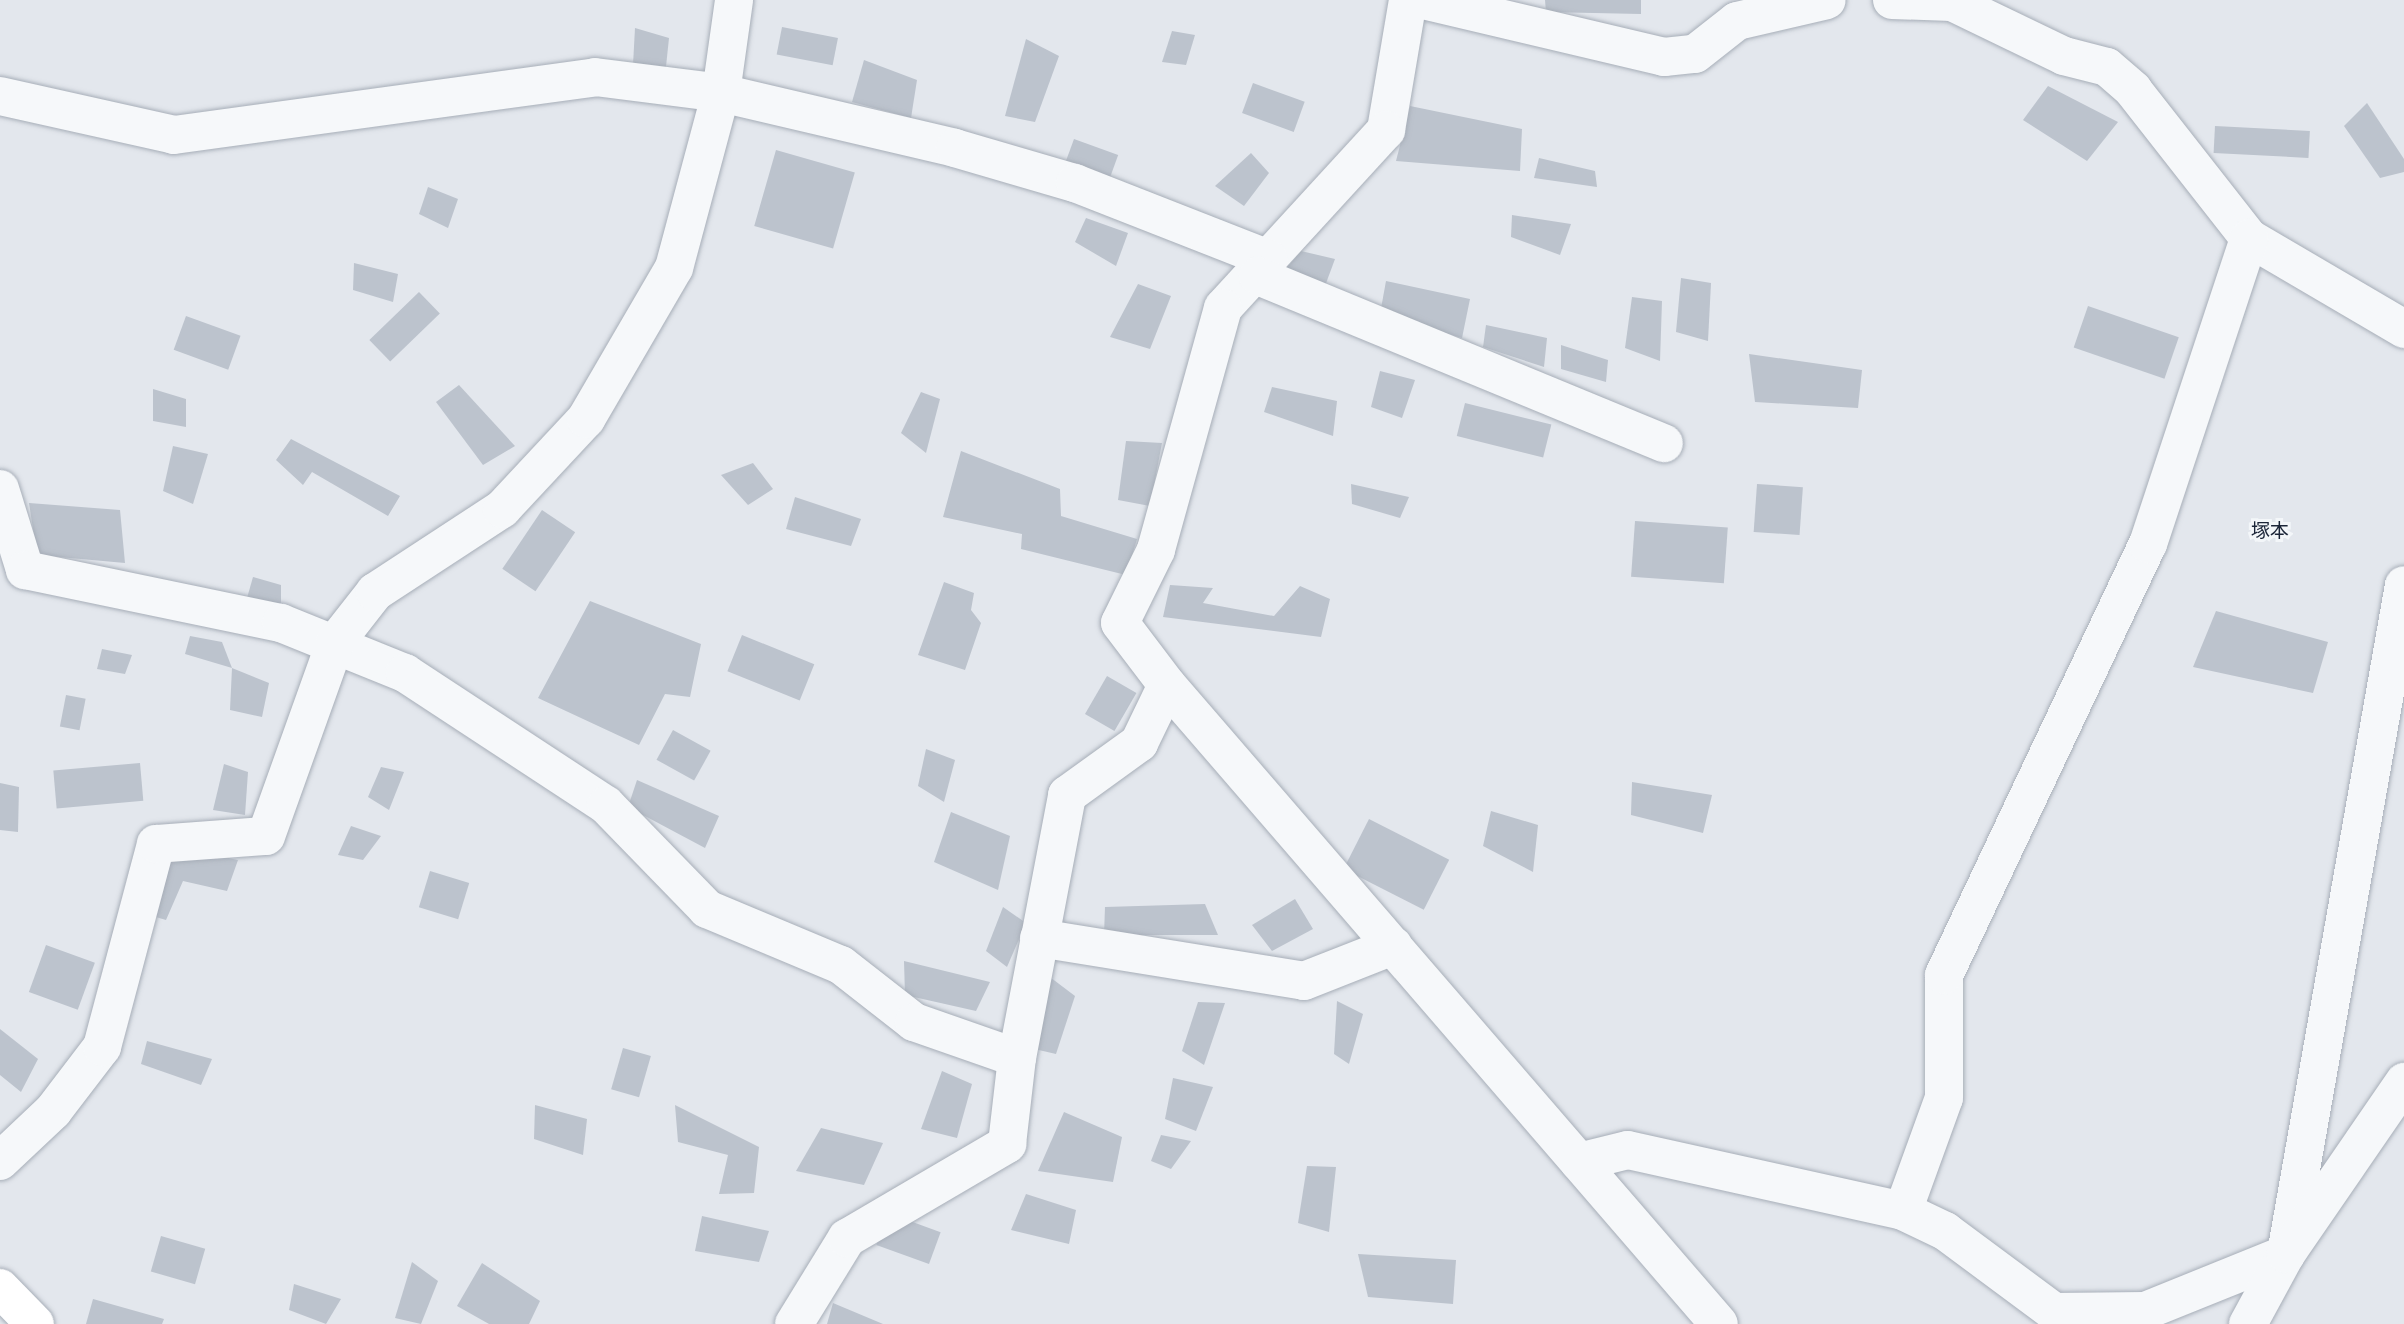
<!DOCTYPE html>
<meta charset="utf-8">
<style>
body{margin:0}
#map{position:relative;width:2404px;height:1324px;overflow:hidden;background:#e3e7ed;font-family:Quicksand,"Noto Sans JP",sans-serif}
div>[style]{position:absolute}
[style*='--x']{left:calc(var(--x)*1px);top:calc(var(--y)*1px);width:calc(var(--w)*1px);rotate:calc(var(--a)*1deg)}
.building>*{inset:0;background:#bcc3cd;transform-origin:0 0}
.roads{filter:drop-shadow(0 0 2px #a7aeb8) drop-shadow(0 0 2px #a7aeb8)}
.minor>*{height:38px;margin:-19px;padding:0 19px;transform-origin:19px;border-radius:19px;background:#f6f8fa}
.major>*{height:38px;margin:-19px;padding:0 19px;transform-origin:19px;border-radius:19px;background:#fff}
span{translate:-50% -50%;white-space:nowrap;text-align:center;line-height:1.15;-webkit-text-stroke:6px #f3f6f9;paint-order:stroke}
.neighbourhood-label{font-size:19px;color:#1b2538}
</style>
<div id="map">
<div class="building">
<div style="clip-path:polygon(1545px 0,1641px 0,1641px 14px,1546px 12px)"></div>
<div style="left:782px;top:27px;width:57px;height:28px;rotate:11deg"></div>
<div style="clip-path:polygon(635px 28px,669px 38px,665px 76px,633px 65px)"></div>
<div style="clip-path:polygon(1172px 31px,1195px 35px,1186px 65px,1162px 62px)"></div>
<div style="clip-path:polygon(1026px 39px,1059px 56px,1035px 122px,1005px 116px)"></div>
<div style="clip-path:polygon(864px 60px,917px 80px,911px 118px,852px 102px)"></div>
<div style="left:1253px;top:83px;width:55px;height:32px;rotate:20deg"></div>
<div style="clip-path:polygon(2048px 86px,2118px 122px,2087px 161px,2023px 120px)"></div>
<div style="clip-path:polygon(2367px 103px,2404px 159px,2404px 172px,2380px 178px,2344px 126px)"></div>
<div style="clip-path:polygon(1410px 106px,1522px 129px,1520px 171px,1396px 161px)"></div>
<div style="left:2215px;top:126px;width:95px;height:27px;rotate:3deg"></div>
<div style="left:1074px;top:139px;width:47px;height:27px;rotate:20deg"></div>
<div style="left:776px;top:150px;width:82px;height:79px;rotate:16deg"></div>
<div style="clip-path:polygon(1251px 153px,1269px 173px,1244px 206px,1215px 186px)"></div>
<div style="clip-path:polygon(1539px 158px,1595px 171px,1597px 187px,1534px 178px)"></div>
<div style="clip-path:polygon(428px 187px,458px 199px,448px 228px,419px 214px)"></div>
<div style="clip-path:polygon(1512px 215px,1571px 224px,1560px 255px,1511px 237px)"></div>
<div style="clip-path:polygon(1086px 218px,1128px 233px,1116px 266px,1075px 242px)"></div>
<div style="clip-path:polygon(1301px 251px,1335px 259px,1325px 286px,1284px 271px)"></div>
<div style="clip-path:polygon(354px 263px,398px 274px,393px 302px,353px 290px)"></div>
<div style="clip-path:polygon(1681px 278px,1711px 283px,1708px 341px,1676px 332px)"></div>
<div style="clip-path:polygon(1386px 281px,1470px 299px,1462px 338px,1380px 314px)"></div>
<div style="clip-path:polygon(1138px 284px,1171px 296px,1150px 349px,1110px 337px)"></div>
<div style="left:419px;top:292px;width:30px;height:69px;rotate:46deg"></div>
<div style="clip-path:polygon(1632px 297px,1662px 301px,1660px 361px,1625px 348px)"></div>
<div style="left:2088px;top:306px;width:96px;height:44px;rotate:19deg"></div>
<div style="left:186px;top:316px;width:58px;height:36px;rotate:20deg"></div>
<div style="clip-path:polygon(1486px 325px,1547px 338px,1544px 367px,1483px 347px)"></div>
<div style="clip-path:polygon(1561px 345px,1608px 360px,1606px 382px,1561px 369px)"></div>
<div style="clip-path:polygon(1749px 354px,1862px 370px,1858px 408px,1755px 402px)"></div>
<div style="clip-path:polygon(1380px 371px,1415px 380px,1402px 418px,1371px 407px)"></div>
<div style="clip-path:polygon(459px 385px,515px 446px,483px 465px,436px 402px)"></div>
<div style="clip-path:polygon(1272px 387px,1337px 401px,1333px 436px,1264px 412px)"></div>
<div style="clip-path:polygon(153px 389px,186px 399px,186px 427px,153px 421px)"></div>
<div style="clip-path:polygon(921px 392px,940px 399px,926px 453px,901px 433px)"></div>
<div style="left:1465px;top:403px;width:89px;height:34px;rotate:14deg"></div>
<div style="clip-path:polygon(291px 439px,400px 496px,388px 516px,312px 472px,303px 485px,276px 460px)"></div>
<div style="clip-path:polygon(1126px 441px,1162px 443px,1150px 506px,1118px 500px)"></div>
<div style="clip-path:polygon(173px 446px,208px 454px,193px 504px,163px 491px)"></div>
<div style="clip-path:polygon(961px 451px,1060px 489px,1061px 516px,1137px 539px,1126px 575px,1021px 549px,1022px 534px,943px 517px)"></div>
<div style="clip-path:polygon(753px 463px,773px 489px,748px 505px,721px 475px)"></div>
<div style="clip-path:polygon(1351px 484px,1409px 497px,1400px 518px,1352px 504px)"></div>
<div style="left:1757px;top:484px;width:46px;height:48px;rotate:4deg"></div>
<div style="clip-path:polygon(795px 497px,861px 519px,851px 546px,786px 529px)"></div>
<div style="clip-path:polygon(29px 503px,120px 510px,125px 563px,37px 555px)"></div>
<div style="left:542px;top:510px;width:40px;height:71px;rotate:34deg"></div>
<div style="left:1635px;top:521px;width:93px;height:56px;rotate:4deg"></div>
<div style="clip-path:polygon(253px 577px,281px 585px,281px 605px,247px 598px)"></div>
<div style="clip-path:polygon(944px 582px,974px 593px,971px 610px,981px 623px,965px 670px,918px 655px)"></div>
<div style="clip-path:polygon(1170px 585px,1213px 588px,1203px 603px,1274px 616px,1300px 586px,1330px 599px,1321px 637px,1163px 617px)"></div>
<div style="clip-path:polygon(590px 601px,701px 644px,690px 697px,665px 694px,639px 745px,538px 698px)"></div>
<div style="clip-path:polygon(2216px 611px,2328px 642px,2313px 693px,2193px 667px)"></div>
<div style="left:742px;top:635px;width:78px;height:39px;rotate:22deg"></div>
<div style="clip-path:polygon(190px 636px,222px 642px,232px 668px,185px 654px)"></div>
<div style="clip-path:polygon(102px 649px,132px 655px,125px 674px,97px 669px)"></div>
<div style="clip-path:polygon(232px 668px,269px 683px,262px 717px,230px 710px)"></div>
<div style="left:1107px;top:676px;width:34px;height:44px;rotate:30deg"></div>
<div style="left:66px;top:695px;width:20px;height:32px;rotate:11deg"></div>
<div style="left:673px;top:730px;width:43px;height:34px;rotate:29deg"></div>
<div style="clip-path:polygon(926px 749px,955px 760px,944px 802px,918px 786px)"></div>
<div style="left:140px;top:763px;width:38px;height:87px;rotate:85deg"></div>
<div style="clip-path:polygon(224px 764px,248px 772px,245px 815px,213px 810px)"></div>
<div style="clip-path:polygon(381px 767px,404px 772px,389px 810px,368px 797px)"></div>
<div style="clip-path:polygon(637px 780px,719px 816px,705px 848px,628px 807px)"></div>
<div style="clip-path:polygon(1632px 782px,1712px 795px,1703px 833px,1631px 815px)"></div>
<div style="clip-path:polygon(0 783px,19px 787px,18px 832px,0 830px)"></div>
<div style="clip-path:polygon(1491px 811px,1538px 825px,1533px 872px,1483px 846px)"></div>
<div style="clip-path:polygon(951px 812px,1010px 836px,998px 890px,934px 862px)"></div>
<div style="left:1369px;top:819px;width:90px;height:56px;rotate:27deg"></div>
<div style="clip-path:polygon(351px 826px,381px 836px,363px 860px,338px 855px)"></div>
<div style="clip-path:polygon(165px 844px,238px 860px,227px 891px,183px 881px,166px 920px,149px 915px)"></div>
<div style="left:430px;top:871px;width:41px;height:38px;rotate:17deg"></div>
<div style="clip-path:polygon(1295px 899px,1313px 929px,1272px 951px,1252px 925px)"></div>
<div style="clip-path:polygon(1205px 904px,1218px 935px,1104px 935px,1105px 907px)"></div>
<div style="clip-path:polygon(1003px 907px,1026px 923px,1007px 967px,986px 951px)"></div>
<div style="left:46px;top:945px;width:52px;height:50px;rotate:20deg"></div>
<div style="clip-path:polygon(904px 961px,990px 982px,976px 1011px,905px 995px)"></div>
<div style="clip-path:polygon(1034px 965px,1075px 996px,1056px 1054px,1009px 1043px)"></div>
<div style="clip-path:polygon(1337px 1001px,1363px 1014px,1349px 1064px,1334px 1054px)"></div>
<div style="clip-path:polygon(1198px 1002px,1225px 1003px,1204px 1065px,1182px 1051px)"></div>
<div style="clip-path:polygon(0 1029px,38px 1059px,21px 1092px,0 1075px)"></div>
<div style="clip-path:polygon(147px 1041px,212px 1059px,201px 1085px,141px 1064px)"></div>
<div style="left:623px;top:1048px;width:29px;height:43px;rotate:16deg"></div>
<div style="clip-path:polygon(942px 1071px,972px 1084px,957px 1138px,921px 1129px)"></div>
<div style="clip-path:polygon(1173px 1078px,1213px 1087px,1196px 1131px,1165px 1119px)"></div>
<div style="clip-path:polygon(535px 1105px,587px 1119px,583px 1155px,534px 1139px)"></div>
<div style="clip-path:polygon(675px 1105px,759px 1147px,754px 1193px,719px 1194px,728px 1155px,678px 1142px)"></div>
<div style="clip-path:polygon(1064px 1112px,1122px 1137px,1113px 1182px,1038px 1171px)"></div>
<div style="clip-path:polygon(821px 1128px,883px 1143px,864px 1185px,796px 1171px)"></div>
<div style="clip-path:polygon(1161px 1135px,1191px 1141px,1171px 1169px,1151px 1161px)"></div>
<div style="clip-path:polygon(1307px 1166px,1336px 1167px,1329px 1232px,1298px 1223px)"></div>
<div style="clip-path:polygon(1026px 1194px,1076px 1210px,1069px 1244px,1011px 1230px)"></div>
<div style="left:888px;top:1213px;width:56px;height:34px;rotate:20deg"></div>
<div style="clip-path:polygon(702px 1216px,769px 1231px,759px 1262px,695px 1251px)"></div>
<div style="left:161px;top:1236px;width:46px;height:37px;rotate:16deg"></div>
<div style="clip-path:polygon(1358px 1254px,1456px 1260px,1453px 1304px,1368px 1297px)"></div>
<div style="clip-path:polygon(412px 1262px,438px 1281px,421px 1324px,395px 1318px)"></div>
<div style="clip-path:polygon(482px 1263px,540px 1301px,529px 1324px,489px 1324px,457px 1306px)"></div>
<div style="clip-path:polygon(294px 1284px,341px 1299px,326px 1324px,289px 1310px)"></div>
<div style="clip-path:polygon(93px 1299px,164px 1319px,162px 1324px,86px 1324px)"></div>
<div style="clip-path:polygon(833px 1303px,883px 1324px,827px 1324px)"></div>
</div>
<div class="roads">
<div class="minor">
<div style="--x:1408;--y:0;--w:132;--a:99.6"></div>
<div style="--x:1386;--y:130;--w:241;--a:132.5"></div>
<div style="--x:1223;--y:308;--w:251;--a:105.5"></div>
<div style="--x:1156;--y:550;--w:81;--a:116.3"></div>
<div style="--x:1120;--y:623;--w:78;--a:52.8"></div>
<div style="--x:1167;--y:685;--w:844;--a:49.18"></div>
<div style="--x:1423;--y:0;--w:248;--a:13.3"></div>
<div style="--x:1664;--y:57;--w:31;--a:-6"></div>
<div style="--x:1695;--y:54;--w:53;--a:-38.2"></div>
<div style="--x:1737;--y:21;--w:92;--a:-13.1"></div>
<div style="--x:1892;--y:0;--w:60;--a:1.9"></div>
<div style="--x:1952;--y:2;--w:124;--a:25.7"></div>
<div style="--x:2064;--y:56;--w:44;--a:14.3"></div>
<div style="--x:2107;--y:67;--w:35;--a:41"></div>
<div style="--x:2133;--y:90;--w:188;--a:51.9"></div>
<div style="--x:2249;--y:238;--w:180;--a:30.4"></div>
<div style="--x:0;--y:96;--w:178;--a:12.6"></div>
<div style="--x:174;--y:135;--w:425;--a:-7.8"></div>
<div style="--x:595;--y:77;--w:127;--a:7.2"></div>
<div style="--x:721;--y:93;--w:240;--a:13.2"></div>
<div style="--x:955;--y:148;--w:125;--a:16.3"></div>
<div style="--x:1075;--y:183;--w:208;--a:21.4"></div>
<div style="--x:1258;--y:276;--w:439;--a:22.4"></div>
<div style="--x:0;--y:489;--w:85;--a:72.8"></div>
<div style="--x:25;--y:570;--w:261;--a:11.7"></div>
<div style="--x:281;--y:623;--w:134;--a:22"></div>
<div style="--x:405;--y:673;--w:240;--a:33.3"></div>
<div style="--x:606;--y:805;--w:145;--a:45.8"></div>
<div style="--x:707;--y:909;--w:145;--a:22.7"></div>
<div style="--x:841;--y:965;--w:93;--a:38"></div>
<div style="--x:914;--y:1022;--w:109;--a:19.3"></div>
<div style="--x:1039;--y:938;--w:268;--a:9.2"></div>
<div style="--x:1304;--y:981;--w:96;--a:-21.5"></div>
<div style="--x:0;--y:1161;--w:73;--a:-43.3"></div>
<div style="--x:53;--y:1111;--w:81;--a:-52.6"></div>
<div style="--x:102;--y:1047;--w:210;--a:-75.1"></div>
<div style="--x:156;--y:844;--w:110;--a:-4.2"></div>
<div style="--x:266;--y:836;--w:205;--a:-70.3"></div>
<div style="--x:335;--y:643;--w:65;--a:-51.9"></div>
<div style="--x:375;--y:592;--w:152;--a:-33.2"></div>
<div style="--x:502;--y:509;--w:123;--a:-47"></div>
<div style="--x:586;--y:419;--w:175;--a:-59.8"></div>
<div style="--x:674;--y:268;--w:181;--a:-75"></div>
<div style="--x:721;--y:93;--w:94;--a:-82"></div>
<div style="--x:1579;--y:1162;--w:50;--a:-13.8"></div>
<div style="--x:1628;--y:1150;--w:282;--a:12.5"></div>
<div style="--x:1903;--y:1211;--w:47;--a:25.5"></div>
<div style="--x:1945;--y:1231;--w:136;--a:36.6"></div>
<div style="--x:2054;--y:1312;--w:91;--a:-0.6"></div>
<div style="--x:2145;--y:1311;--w:152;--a:-22"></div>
<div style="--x:2286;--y:1254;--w:679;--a:-80"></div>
<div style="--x:1903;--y:1211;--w:120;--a:-70.1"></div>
<div style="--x:1944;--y:1098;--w:123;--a:-90"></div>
<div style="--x:1944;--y:975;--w:477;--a:-64.7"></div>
<div style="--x:2148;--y:544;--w:322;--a:-71.7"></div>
<div style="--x:794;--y:1324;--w:101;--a:-58.4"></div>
<div style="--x:847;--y:1238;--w:186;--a:-30.4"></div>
<div style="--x:1007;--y:1144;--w:87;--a:-83.4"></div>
<div style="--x:1017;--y:1058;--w:268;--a:-79.2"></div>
<div style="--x:1067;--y:795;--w:89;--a:-35.8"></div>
<div style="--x:1139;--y:743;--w:64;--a:-64.2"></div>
<div style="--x:2248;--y:1324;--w:80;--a:-61.5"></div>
<div style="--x:2286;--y:1254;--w:209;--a:-55.5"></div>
</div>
<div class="major">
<div style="--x:0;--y:1288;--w:50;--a:45.8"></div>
</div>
</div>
<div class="neighbourhood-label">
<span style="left:2270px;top:531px">塚本</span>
</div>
</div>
